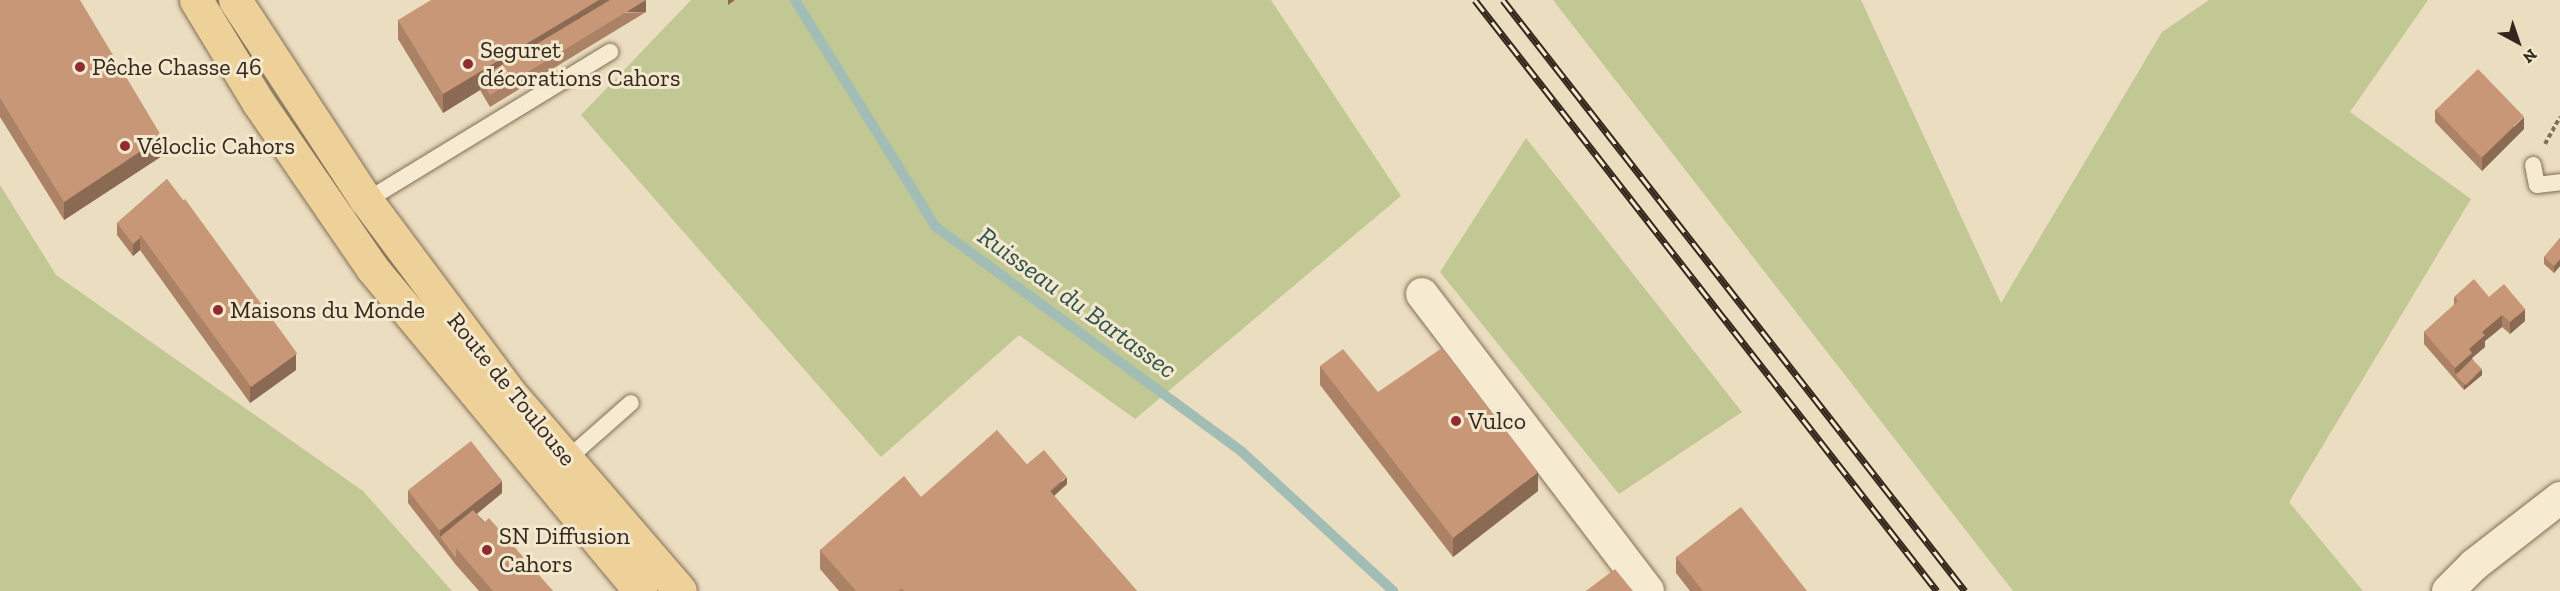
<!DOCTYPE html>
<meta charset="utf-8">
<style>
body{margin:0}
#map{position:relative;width:2560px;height:591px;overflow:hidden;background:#ebddbf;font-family:"Zilla Slab",serif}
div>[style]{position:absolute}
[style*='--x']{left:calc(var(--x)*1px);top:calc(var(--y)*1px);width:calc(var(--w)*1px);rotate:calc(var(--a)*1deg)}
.green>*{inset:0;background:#c2c894}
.stream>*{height:10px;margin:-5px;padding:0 5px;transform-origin:5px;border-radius:5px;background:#a2bdb5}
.path>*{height:4px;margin-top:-2px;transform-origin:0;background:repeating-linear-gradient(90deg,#826e58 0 4.5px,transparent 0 7.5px)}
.roads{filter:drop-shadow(0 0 2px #826e58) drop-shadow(0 0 2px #826e58)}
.lane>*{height:16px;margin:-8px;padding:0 8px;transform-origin:8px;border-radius:8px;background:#f6ebd1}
.street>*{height:32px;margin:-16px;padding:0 16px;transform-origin:16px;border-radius:16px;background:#f6ebd1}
.primary>*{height:33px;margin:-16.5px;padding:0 16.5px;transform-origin:16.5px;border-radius:16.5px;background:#edd198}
.rail>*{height:7px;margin-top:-3.5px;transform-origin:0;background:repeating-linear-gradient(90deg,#f3e8ce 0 14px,#33271c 0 28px);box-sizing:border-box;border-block:2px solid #33271c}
.wall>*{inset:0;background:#ab8266}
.shaded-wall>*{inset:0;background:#8b6a53;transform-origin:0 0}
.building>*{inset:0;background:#c79777;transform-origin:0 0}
.dots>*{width:16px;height:16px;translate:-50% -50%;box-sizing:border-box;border:3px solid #f3e8ce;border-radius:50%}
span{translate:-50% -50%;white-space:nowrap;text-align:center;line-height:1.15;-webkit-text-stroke:6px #f3e8ce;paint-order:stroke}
.poi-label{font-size:24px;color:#33271c}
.left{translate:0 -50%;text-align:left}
.street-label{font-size:24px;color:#33271c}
.water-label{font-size:26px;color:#2c524f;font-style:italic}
.north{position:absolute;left:2488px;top:12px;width:60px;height:60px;-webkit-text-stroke:4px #f3e8ce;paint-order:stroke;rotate:140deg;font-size:16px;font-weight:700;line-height:24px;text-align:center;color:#33271c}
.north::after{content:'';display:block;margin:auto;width:21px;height:27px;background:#33271c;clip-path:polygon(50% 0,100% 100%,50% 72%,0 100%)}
</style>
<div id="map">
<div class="green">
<div style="clip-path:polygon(691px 0,1271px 0,1401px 196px,1135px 419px,1019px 335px,881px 457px,581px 115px)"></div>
<div style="clip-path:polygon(1553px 0,1861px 0,2001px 303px,2162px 32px,2209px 0,2428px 0,2350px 112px,2471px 199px,2289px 502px,2363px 591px,2013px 591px)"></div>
<div style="clip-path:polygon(1526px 138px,1742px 412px,1619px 494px,1440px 272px)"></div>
<div style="clip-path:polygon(0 185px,56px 275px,363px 491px,452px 591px,0 591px)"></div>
</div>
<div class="stream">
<div style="--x:795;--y:0;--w:267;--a:58.2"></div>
<div style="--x:936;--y:227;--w:378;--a:36.3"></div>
<div style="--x:1241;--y:451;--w:207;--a:42.6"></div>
</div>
<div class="path">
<div style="--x:2545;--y:144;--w:31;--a:-61"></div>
</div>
<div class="roads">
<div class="lane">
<div style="--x:2533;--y:165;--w:20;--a:79"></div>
<div style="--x:2537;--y:185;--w:23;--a:-7"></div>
<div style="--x:361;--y:204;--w:292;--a:-31.4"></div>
<div style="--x:564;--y:462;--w:89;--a:-41.4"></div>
</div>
<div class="street">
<div style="--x:1422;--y:294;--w:373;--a:52.7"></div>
<div style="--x:2448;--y:591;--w:37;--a:-45"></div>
<div style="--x:2474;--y:565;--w:109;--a:-37.9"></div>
</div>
<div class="primary">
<div style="--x:196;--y:0;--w:119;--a:58.7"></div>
<div style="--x:258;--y:102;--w:201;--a:55.5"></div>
<div style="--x:372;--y:268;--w:420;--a:50.3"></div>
<div style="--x:235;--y:0;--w:239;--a:56.8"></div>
<div style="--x:366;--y:200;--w:239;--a:53.3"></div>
<div style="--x:509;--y:392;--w:262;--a:49.3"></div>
</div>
</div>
<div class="rail">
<div style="--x:1475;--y:0;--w:750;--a:51.98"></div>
<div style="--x:1503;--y:0;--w:750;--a:51.98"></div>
</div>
<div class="wall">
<div style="clip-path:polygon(0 0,162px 156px,64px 220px,0 117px)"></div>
<div style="clip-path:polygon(646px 12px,490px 107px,480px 90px,443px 113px,398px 39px,398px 20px)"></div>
<div style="clip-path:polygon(2435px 110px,2524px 129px,2482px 171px,2435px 122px)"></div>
<div style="clip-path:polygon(167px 179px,296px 370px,250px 403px,140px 250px,133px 256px,117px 235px,117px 223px)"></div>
<div style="clip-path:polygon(2560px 238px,2560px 266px,2554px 273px,2544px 264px,2544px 257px)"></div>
<div style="clip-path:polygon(2454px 297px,2489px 297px,2525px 321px,2510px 334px,2502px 327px,2485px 341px,2485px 347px,2472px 358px,2482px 375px,2464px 390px,2424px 344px,2424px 332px,2454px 305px)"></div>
<div style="clip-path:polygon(1320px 366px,1378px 392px,1538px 491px,1453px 557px,1320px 385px)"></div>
<div style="clip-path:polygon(1026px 464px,1067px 484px,1054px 496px,1137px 591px,839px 591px,820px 569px,820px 550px,921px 497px)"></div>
<div style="clip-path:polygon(408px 491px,502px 493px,477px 514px,553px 591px,479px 591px,456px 565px,408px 503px)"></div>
<div style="clip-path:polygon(1676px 557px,1807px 591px,1690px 591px,1676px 573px)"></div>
</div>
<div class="shaded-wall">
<div style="clip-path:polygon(599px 0,630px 0,480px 78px,480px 90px,443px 113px,443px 94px)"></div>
<div style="left:646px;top:0;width:12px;height:183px;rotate:90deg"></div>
<div style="clip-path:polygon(728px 0,735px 0,728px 5px)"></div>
<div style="clip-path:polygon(2524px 117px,2524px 129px,2482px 171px,2482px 158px)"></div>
<div style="clip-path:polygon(162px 137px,162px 156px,64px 220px,64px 202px)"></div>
<div style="clip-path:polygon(140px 238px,140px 250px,133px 256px,133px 244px)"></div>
<div style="clip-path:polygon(2560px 259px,2560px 266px,2554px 273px,2554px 266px)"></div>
<div style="clip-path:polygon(2525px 309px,2525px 321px,2510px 334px,2510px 322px)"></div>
<div style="clip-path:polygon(2502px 315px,2502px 327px,2485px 341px,2485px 347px,2472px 358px,2472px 365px,2455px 374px,2455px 368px,2482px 332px)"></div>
<div style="clip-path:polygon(296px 354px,296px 370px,250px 403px,250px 386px)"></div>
<div style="clip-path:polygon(2482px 369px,2482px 375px,2464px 390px,2464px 384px)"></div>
<div style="clip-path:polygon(1538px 472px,1538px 491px,1453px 557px,1453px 538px)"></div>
<div style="clip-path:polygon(1067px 477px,1067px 484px,1045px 504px,1045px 497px)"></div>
<div style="clip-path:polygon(502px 481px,502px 493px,443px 541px,440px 537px,440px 544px,440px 531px)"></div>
</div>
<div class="building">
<div style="clip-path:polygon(0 0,80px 0,162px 137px,64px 202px,0 98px)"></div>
<div style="clip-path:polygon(431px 0,599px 0,443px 94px,398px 20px)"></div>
<div style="clip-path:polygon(610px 0,646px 0,490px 95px,480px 78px)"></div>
<div style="left:2478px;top:69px;width:66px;height:59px;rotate:46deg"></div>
<div style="clip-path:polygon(167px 179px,184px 201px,140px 234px,140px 238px,133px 244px,117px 223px)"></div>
<div style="left:185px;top:199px;width:191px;height:57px;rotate:54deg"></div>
<div style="clip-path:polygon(2560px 238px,2560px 259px,2554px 266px,2544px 257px)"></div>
<div style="clip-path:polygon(2474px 279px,2489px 297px,2504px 284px,2525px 309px,2510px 322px,2502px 315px,2482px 332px,2485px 335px,2469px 349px,2472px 353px,2455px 368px,2424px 332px,2458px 301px,2454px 297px)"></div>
<div style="clip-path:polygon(1442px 348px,1538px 472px,1453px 538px,1320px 366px,1343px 349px,1378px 392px)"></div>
<div style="left:2472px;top:359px;width:14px;height:23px;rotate:45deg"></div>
<div style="clip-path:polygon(997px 430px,1137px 591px,904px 591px,902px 588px,898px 591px,856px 591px,820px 550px,904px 476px,921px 497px)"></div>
<div style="left:471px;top:441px;width:51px;height:80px;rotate:52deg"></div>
<div style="left:1044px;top:450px;width:35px;height:23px;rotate:50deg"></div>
<div style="clip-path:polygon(1741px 507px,1807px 591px,1703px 591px,1676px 557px)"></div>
<div style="clip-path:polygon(473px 510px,484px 523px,456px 548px,456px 558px,440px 537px)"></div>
<div style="clip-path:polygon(489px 518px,553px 591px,493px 591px,456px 548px)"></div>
<div style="clip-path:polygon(1615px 569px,1633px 591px,1586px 591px)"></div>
</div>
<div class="dots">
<div style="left:468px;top:64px;background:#8e2c2e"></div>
<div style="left:80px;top:67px;background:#8e2c2e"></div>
<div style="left:125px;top:146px;background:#8e2c2e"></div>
<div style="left:218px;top:310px;background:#8e2c2e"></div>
<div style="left:1456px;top:421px;background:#8e2c2e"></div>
<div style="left:487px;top:550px;background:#8e2c2e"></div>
</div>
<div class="poi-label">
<span class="left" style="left:480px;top:64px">Seguret<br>décorations Cahors</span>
<span class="left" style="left:92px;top:67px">Pêche Chasse 46</span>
<span class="left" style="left:137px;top:146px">Véloclic Cahors</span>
<span class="left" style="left:230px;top:310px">Maisons du Monde</span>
<span class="left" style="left:1468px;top:421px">Vulco</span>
<span class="left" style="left:499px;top:550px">SN Diffusion<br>Cahors</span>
</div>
<div class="street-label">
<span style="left:512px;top:389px;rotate:51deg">Route de Toulouse</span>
</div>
<div class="water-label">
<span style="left:1077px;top:303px;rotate:36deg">Ruisseau du Bartassec</span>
</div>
<div class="north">N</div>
</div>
